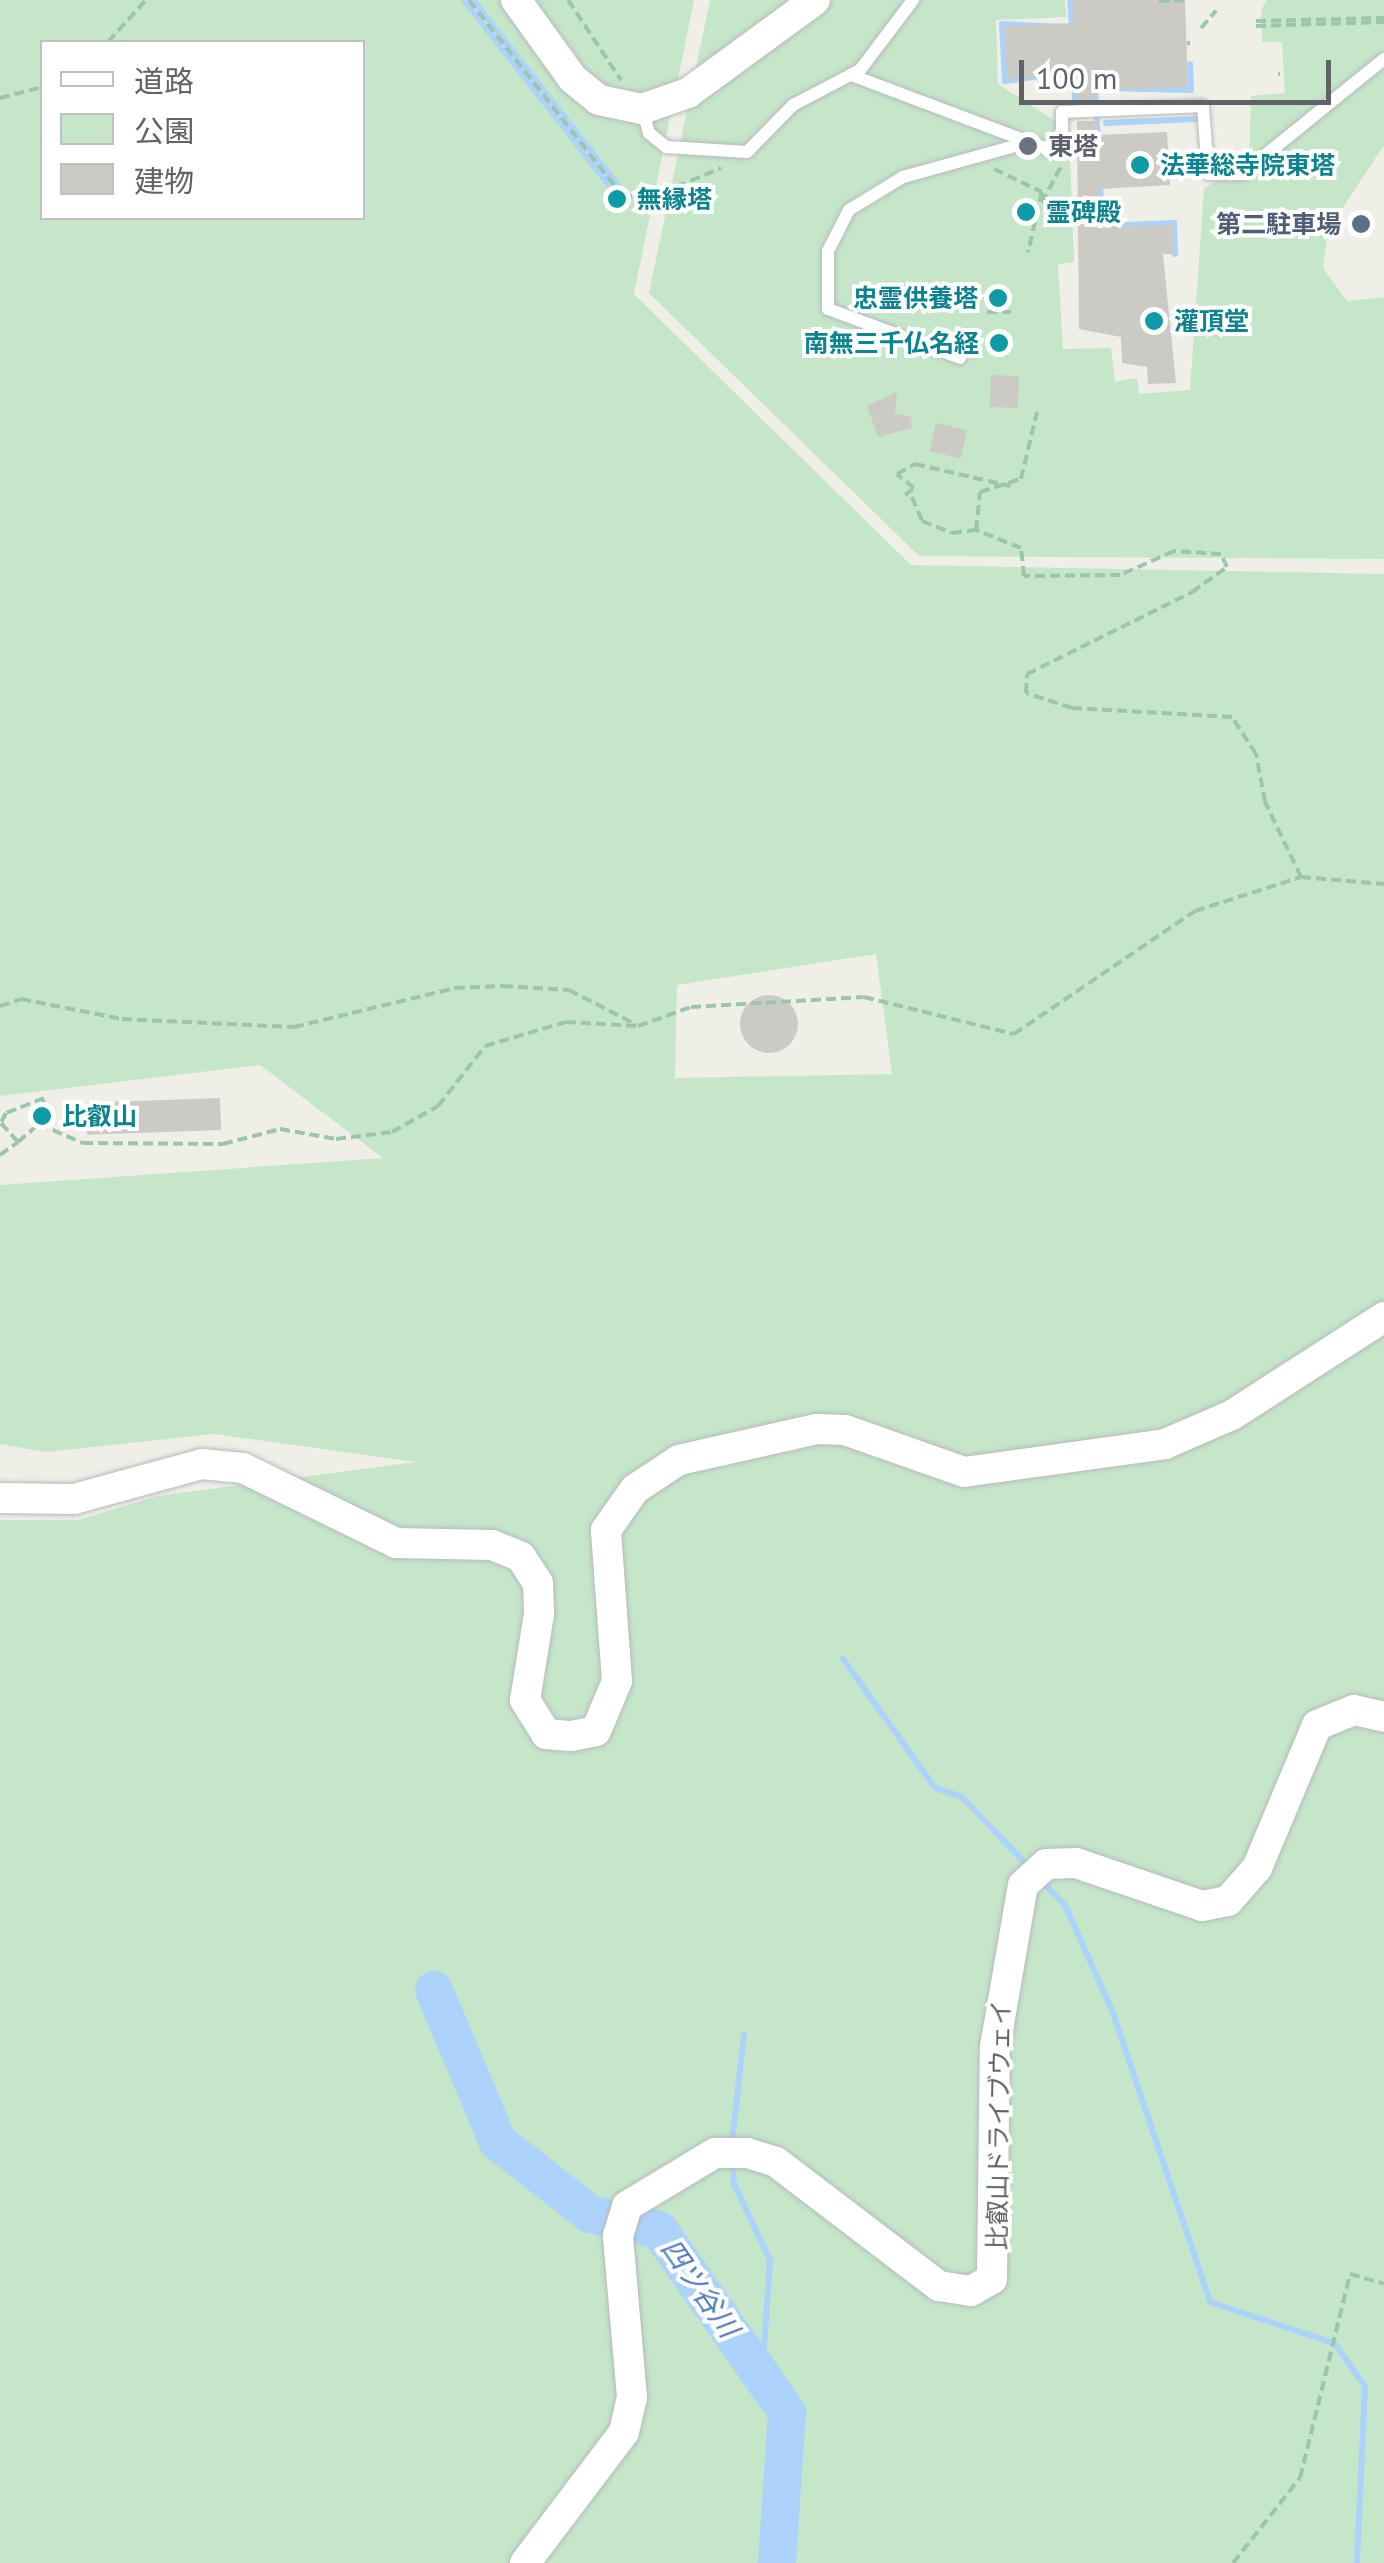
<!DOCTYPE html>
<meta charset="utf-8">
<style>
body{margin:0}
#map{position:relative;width:1384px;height:2563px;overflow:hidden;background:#f0efe7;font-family:"PT Sans","Noto Sans JP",sans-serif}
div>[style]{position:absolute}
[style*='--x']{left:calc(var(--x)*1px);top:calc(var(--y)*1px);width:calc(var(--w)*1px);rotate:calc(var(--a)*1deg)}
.green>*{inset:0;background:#c5e6c8}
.stream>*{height:6px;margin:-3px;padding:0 3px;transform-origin:3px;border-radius:3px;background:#acd3fb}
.river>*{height:38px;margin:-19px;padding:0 19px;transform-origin:19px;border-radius:19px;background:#acd3fb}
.building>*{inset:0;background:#cccac4;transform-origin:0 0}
.round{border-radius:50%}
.path>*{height:4px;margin-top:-2px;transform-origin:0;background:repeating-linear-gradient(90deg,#9dc4ac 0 10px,transparent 0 15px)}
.roads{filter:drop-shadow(0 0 2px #b7b9bd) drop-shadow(0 0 2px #b7b9bd)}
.service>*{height:12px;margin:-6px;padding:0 6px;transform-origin:6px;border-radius:6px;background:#fff}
.tertiary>*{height:30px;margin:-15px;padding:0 15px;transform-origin:15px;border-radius:15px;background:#fff}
.dots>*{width:28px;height:28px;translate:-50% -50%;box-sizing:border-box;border:5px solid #fff;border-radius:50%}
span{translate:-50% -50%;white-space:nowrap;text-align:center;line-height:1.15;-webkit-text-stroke:8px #fff;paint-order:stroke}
.worship-label{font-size:25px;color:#5b616d;font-weight:700}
.left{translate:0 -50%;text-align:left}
.culture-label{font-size:25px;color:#0d838f;font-weight:700}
.right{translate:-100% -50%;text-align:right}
.service-label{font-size:25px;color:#4e5e75;font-weight:700}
.street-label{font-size:25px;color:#5f6267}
.water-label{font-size:28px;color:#4b77b6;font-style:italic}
.legend{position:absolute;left:40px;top:40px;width:325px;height:180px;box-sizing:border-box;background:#fff;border:2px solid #bfc0c2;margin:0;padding:12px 18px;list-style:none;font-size:30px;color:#5f6267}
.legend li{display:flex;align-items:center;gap:20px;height:50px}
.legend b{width:50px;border:2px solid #bfc0c2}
.scale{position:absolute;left:1019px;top:60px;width:312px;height:45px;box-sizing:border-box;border:5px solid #5f6267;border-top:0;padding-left:12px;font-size:30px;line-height:35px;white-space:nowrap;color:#5f6267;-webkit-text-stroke:8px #fff;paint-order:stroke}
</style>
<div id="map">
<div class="green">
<div style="clip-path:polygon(evenodd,0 0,694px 0,634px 294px,911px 565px,1384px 574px,1384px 2563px,0 2563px,0 1520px,78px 1520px,158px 1496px,416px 1462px,214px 1434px,46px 1452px,0 1444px,0 1185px,383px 1158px,260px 1065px,0 1096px,0 0,42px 42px,362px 42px,362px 218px,42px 218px,42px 42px,0 0,876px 954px,892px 1074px,675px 1078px,677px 985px,876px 954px)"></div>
<div style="clip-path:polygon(710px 0,1065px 0,1066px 17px,996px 20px,998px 84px,1069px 130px,1074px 262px,1058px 264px,1063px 349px,1111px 348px,1115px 382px,1137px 378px,1139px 394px,1190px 390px,1204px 188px,1249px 165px,1251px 96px,1285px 93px,1282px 42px,1262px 42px,1261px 10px,1267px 0,1384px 0,1384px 145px,1328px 230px,1323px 268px,1347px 301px,1384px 297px,1384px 559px,919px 556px,649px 293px)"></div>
</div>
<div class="stream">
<div style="--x:464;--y:0;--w:248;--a:51.9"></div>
<div style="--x:473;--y:0;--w:244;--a:52"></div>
<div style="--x:1070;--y:0;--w:27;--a:86"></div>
<div style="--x:1074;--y:70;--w:38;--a:88"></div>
<div style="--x:1061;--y:73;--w:57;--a:171.9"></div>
<div style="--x:1005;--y:81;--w:57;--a:-93"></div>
<div style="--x:1002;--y:24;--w:62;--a:2.8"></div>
<div style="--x:1095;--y:86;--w:58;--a:87"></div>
<div style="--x:1100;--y:88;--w:91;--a:1.3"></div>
<div style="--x:1191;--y:90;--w:26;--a:-92"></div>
<div style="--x:1106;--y:123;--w:91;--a:-2.5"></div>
<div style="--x:1100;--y:181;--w:45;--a:87.5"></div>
<div style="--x:1102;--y:226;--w:72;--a:-2.4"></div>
<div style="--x:1174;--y:223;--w:31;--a:88"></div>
<div style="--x:843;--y:1659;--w:158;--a:54.5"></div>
<div style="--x:935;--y:1788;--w:28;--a:18"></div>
<div style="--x:962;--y:1797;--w:95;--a:46.3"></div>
<div style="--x:1040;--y:1879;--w:36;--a:46"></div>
<div style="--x:1065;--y:1905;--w:118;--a:66"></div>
<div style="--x:1113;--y:2013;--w:305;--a:71.4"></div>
<div style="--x:1210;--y:2302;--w:131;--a:18.3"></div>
<div style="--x:1334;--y:2343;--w:53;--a:54.2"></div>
<div style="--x:1365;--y:2386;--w:177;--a:92.6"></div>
<div style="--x:732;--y:2143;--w:109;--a:-83.7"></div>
<div style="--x:733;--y:2160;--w:24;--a:88"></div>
<div style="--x:734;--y:2184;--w:84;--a:64.7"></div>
<div style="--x:770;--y:2260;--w:116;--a:93.9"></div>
</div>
<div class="river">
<div style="--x:434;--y:1990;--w:165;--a:67.2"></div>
<div style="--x:498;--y:2142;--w:117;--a:38"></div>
<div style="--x:590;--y:2214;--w:71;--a:13.1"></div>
<div style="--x:659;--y:2230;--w:223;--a:54.9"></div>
<div style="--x:787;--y:2412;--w:151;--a:93.8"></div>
</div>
<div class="building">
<div style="clip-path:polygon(1072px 0,1185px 0,1188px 87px,1095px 91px,1096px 101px,1076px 101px,1075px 76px,1007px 79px,1004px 26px,1073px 23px)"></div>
<div style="clip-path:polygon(1077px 121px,1097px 121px,1097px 135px,1167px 132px,1170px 185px,1100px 189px,1101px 227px,1173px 225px,1174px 254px,1163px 254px,1176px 383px,1148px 384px,1147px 367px,1122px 363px,1121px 337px,1079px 329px)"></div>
<div style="left:991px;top:375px;width:28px;height:32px;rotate:2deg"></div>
<div style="clip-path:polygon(897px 392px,895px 413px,911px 417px,912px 428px,878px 437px,867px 406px)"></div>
<div style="left:936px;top:423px;width:32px;height:29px;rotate:13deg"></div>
<div class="round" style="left:740px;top:995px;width:58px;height:58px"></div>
<div style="left:220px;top:1098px;width:32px;height:134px;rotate:88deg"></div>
</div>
<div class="path">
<div style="--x:469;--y:0;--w:248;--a:51.9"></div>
<div style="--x:622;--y:195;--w:27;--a:6"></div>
<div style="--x:649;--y:198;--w:78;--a:-22.6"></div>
<div style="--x:568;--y:0;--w:96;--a:56.5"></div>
<div style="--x:1159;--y:1;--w:30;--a:-2"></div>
<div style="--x:1256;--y:21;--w:128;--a:-1.3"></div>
<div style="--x:1256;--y:26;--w:128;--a:-1.8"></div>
<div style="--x:1201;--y:28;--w:23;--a:-49"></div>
<div style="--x:108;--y:42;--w:57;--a:-47.9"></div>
<div style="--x:1187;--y:43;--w:3;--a:0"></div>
<div style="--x:1278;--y:74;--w:2;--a:0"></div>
<div style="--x:0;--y:98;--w:43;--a:-14.7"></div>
<div style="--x:1169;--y:158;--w:20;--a:0"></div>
<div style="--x:994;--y:169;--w:53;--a:25.6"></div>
<div style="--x:1042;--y:192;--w:62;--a:103.1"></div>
<div style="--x:1042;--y:203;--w:44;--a:-62.9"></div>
<div style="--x:1004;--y:299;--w:5;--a:0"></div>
<div style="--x:928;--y:309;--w:38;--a:-32"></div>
<div style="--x:987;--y:312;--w:24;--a:0"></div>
<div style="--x:905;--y:495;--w:11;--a:-38"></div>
<div style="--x:914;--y:488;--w:22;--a:-141"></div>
<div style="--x:897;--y:474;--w:21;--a:-29"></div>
<div style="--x:915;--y:464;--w:98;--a:13"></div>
<div style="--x:912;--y:497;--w:26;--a:67"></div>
<div style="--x:922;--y:521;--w:32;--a:22"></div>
<div style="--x:952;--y:533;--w:24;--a:-7"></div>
<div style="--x:976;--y:530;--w:38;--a:-84"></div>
<div style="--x:980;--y:492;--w:43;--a:-17.6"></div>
<div style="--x:1021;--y:479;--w:69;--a:-76.6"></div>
<div style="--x:1301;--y:877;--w:83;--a:4.8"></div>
<div style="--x:0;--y:1006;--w:22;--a:-18"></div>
<div style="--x:21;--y:999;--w:103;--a:11.2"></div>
<div style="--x:122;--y:1019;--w:172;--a:2.7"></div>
<div style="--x:294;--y:1027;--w:166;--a:-13.6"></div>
<div style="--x:455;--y:988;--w:48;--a:-2.4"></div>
<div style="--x:503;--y:986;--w:66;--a:3.5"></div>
<div style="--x:569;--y:990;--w:76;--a:27.2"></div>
<div style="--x:39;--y:1124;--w:48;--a:23.4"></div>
<div style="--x:83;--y:1143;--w:140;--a:0.4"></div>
<div style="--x:223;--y:1144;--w:59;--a:-14.7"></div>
<div style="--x:280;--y:1129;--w:57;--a:10.1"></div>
<div style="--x:336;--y:1139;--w:56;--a:-7.1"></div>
<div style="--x:392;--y:1132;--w:53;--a:-29.5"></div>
<div style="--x:438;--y:1106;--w:76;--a:-51.9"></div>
<div style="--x:485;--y:1046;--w:84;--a:-16.5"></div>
<div style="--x:566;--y:1022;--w:72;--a:3.2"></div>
<div style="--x:638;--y:1026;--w:56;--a:-19.7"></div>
<div style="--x:691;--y:1007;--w:173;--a:-3.3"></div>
<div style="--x:864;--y:997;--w:154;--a:13.9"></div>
<div style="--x:1014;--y:1034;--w:219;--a:-34.2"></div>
<div style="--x:1195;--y:911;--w:111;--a:-17.8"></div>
<div style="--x:1301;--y:877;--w:83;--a:-115.6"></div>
<div style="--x:1265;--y:802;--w:49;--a:-100.6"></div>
<div style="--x:1256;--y:754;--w:44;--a:-123"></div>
<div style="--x:1232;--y:717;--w:160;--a:-176.8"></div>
<div style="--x:1072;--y:708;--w:48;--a:-161.9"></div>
<div style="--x:1026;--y:693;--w:19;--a:-87"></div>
<div style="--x:1027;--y:674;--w:184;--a:-26.4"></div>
<div style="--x:1192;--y:592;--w:43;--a:-35.5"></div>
<div style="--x:1227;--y:567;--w:14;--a:-115"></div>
<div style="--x:1221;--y:554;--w:47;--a:-176.3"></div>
<div style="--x:1174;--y:551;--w:59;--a:156"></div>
<div style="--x:1120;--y:575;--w:96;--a:179.4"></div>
<div style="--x:1024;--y:576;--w:28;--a:-96"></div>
<div style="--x:1021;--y:548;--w:48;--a:-158.2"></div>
<div style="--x:0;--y:1155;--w:22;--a:-36"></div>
<div style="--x:18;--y:1142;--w:28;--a:-41"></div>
<div style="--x:39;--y:1124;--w:26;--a:-79"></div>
<div style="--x:44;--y:1098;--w:41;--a:158.5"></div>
<div style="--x:6;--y:1113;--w:11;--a:117"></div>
<div style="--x:1;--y:1123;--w:25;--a:48"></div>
<div style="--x:1233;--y:2563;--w:108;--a:-51.8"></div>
<div style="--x:1300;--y:2478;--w:210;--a:-76.2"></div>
<div style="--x:1350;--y:2274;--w:35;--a:16"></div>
</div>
<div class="roads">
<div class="service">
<div style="--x:851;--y:75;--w:214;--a:20.6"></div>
<div style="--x:1051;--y:150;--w:11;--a:0"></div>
<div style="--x:1062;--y:150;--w:38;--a:-90"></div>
<div style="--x:1062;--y:112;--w:141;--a:-2.4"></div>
<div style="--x:1203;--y:106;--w:68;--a:85.8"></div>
<div style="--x:1208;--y:174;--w:34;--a:0"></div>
<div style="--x:1242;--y:174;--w:183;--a:-39"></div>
<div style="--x:643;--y:111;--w:23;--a:75"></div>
<div style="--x:649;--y:133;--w:22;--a:39"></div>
<div style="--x:666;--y:147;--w:81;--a:3.5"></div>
<div style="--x:747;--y:152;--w:66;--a:-45.6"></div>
<div style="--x:793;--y:105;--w:76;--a:-27.6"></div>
<div style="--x:860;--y:70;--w:88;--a:-52.9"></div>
<div style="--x:960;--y:358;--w:141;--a:-159.6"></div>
<div style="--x:828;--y:309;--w:58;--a:-90"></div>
<div style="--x:828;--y:251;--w:46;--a:-62.9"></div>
<div style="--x:849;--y:210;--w:63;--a:-31.4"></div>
<div style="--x:903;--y:177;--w:128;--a:-15.5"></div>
</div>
<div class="tertiary">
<div style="--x:516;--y:0;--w:97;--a:54.2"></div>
<div style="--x:573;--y:79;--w:33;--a:39"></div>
<div style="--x:599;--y:100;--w:44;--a:11.8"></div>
<div style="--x:642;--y:109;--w:49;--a:-19.2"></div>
<div style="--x:688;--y:93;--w:157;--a:-36.2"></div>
<div style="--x:0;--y:1498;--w:74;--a:0.8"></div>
<div style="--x:74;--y:1499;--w:133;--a:-15.3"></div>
<div style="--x:202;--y:1464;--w:41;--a:5.6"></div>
<div style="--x:243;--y:1468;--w:170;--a:26.1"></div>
<div style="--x:396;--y:1543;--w:96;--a:1.2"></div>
<div style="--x:492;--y:1545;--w:31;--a:22"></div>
<div style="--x:521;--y:1557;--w:31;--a:57"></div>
<div style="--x:538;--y:1583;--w:31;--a:88"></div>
<div style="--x:539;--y:1614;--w:87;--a:99.2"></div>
<div style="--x:525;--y:1700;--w:40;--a:58"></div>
<div style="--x:546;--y:1734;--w:25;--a:5"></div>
<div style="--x:571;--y:1736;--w:25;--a:-11"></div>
<div style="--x:596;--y:1731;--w:54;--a:-67.2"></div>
<div style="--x:617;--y:1681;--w:151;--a:-94.2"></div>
<div style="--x:606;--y:1530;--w:50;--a:-54.7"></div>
<div style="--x:635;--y:1489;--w:53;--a:-33.4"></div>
<div style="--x:679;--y:1460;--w:141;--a:-12.7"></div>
<div style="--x:817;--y:1429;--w:28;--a:2"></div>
<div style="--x:845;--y:1430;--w:126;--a:19.4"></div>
<div style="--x:964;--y:1472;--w:203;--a:-7.9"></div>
<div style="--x:1165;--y:1444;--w:73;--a:-23.4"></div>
<div style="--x:1232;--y:1415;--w:181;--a:-32.8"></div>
<div style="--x:525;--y:2563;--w:164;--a:-52.9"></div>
<div style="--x:624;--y:2432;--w:36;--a:-77"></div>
<div style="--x:632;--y:2397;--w:162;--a:-95"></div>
<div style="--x:618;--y:2236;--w:31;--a:-73"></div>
<div style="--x:627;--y:2206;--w:103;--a:-31.1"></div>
<div style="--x:715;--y:2153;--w:32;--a:0"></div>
<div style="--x:747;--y:2153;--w:30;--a:17"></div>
<div style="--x:776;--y:2162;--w:205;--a:37.3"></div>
<div style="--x:939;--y:2286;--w:32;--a:9"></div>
<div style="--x:971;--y:2291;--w:24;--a:-30"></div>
<div style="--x:992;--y:2279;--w:232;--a:-89.3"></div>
<div style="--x:995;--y:2047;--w:164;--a:-80.2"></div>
<div style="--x:1023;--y:1885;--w:31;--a:-42"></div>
<div style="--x:1046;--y:1864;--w:30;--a:-2"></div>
<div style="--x:1076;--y:1863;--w:133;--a:18.8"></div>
<div style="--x:1202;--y:1906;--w:26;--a:-11"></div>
<div style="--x:1228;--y:1901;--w:44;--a:-48.7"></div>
<div style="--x:1257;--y:1868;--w:155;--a:-67.2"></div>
<div style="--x:1317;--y:1725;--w:40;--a:-22"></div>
<div style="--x:1354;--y:1710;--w:31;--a:13"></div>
</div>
</div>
<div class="dots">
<div style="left:1028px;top:146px;background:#6b7280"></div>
<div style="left:1140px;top:165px;background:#0f9aa8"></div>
<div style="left:617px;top:199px;background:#0f9aa8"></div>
<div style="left:1026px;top:212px;background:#0f9aa8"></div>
<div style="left:1361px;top:224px;background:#5c6f8a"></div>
<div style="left:998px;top:298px;background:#0f9aa8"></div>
<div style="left:1154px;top:321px;background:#0f9aa8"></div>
<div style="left:999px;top:343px;background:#0f9aa8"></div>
<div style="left:42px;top:1116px;background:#0f9aa8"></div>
</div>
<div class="worship-label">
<span class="left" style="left:1048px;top:146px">東塔</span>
</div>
<div class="culture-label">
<span class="left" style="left:1160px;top:165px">法華総寺院東塔</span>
<span class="left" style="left:637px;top:199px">無縁塔</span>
<span class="left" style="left:1046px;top:212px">霊碑殿</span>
<span class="right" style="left:978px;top:298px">忠霊供養塔</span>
<span class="left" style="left:1174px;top:321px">灌頂堂</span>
<span class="right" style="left:979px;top:343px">南無三千仏名経</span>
<span class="left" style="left:62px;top:1116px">比叡山</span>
</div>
<div class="service-label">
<span class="right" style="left:1341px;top:224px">第二駐車場</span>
</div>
<div class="street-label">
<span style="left:999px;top:2125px;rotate:-89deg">比叡山ドライブウェイ</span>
</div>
<div class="water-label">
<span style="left:700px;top:2288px;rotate:55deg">四ツ谷川</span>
</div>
<ul class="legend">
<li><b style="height:12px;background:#fff"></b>道路</li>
<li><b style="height:28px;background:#c5e6c8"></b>公園</li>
<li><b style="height:28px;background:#cccac4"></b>建物</li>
</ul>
<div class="scale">100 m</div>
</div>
